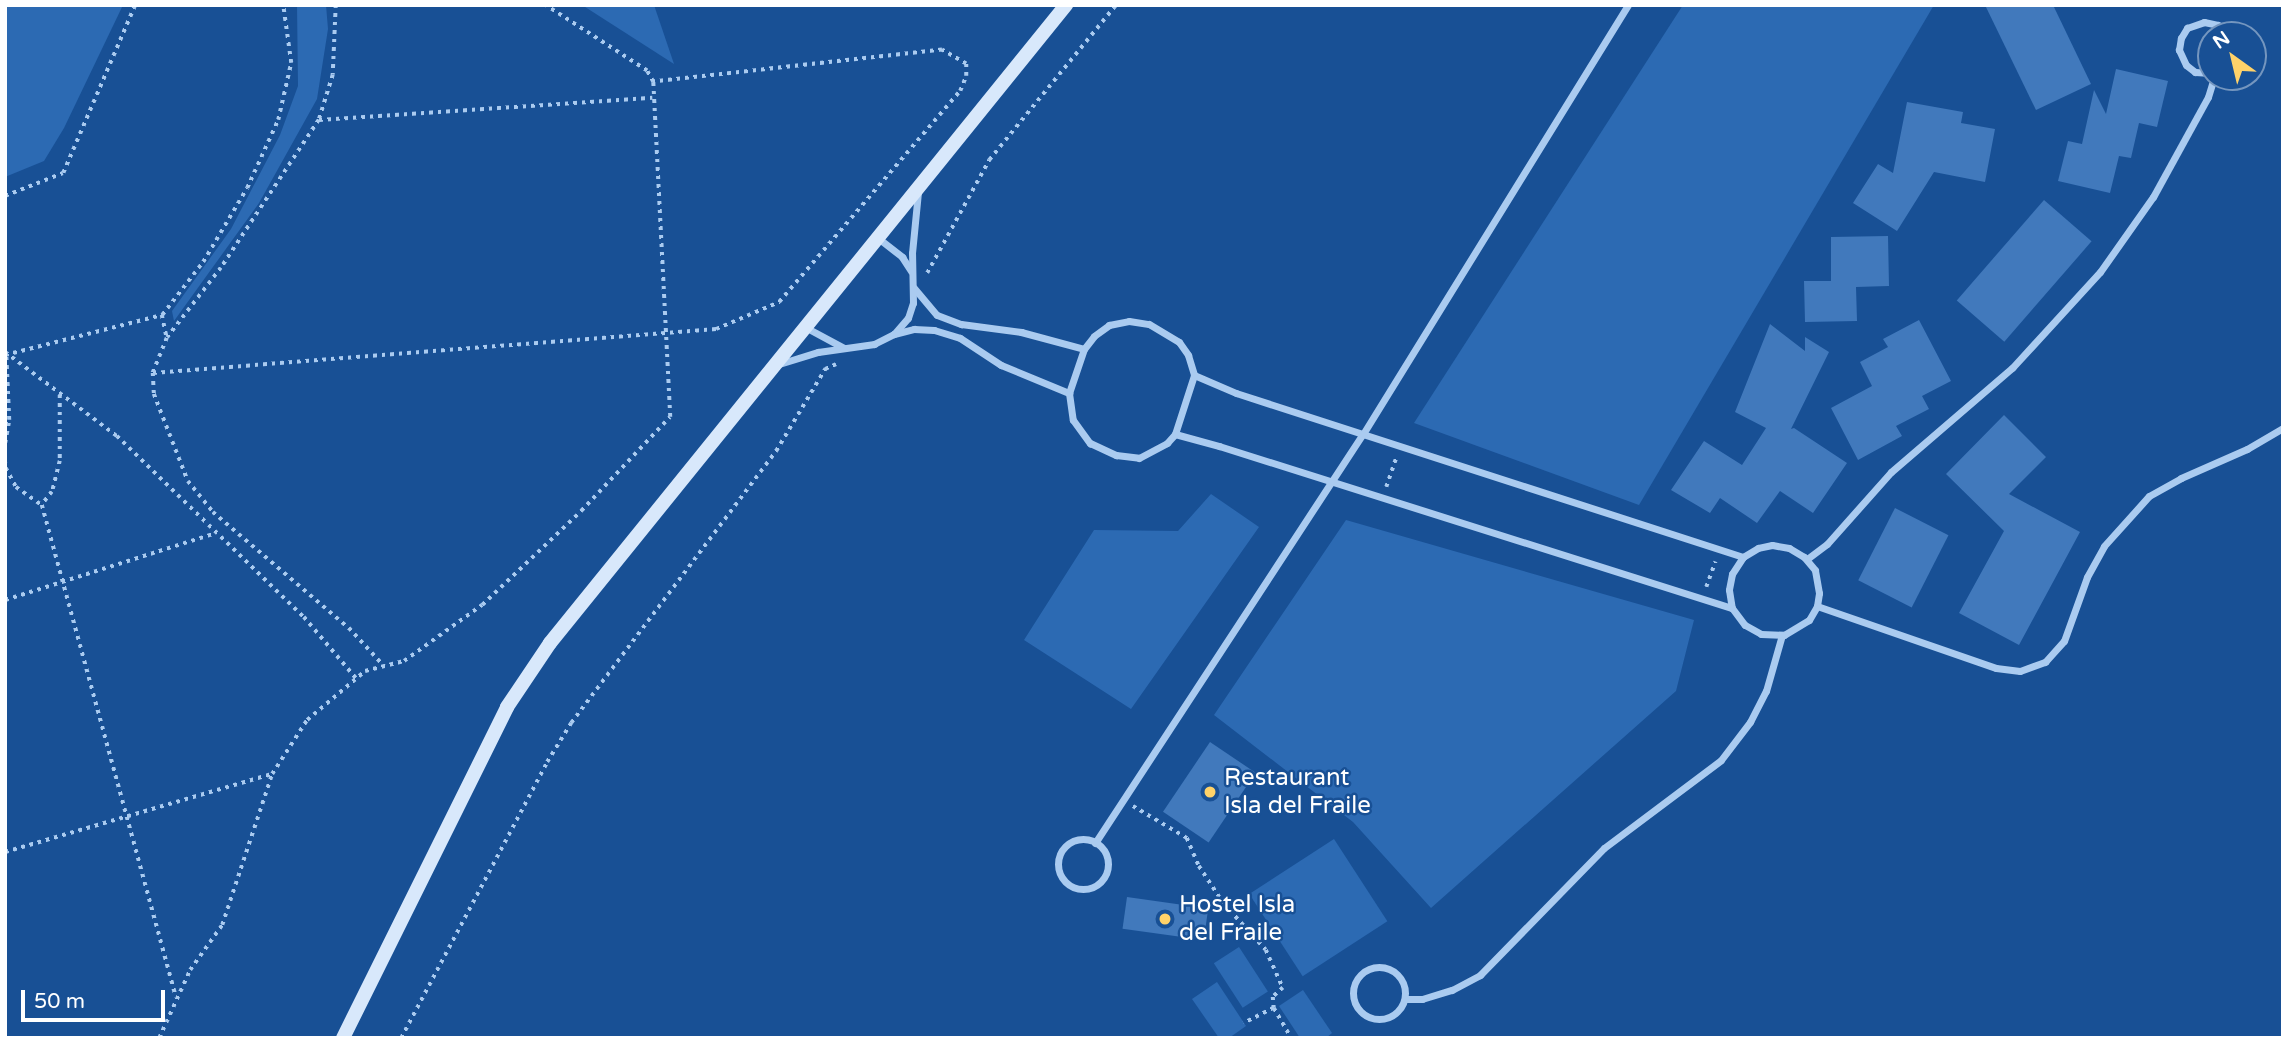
<!DOCTYPE html>
<style>
body{margin:0}
#map{position:relative;width:2288px;height:1043px;overflow:hidden;background:#185095;font-family:"Varela Round",sans-serif}
div>[style]{position:absolute}
[style*='--x']{left:calc(var(--x)*1px);top:calc(var(--y)*1px);width:calc(var(--w)*1px);rotate:calc(var(--a)*1deg)}
.green>*{inset:0;background:#2c6ab3;transform-origin:0 0}
.building>*{inset:0;background:#4179bc;transform-origin:0 0}
.path>*{height:3.5px;margin-top:-1.75px;transform-origin:0;background:repeating-linear-gradient(90deg,#aacbf0 0 3.5px,transparent 0 8.5px)}
.minor>*{height:7px;margin:-3.5px;padding:0 3.5px;transform-origin:3.5px;border-radius:3.5px;background:#aacbf0}
.minor>.ring{margin:-3.5px;padding:0;box-sizing:content-box;background:none;border:7px solid #aacbf0;border-radius:50%}
.secondary>*{height:14px;margin:-7px;padding:0 7px;transform-origin:7px;border-radius:7px;background:#d8e8fb}
.dots>*{width:19px;height:19px;translate:-50% -50%;box-sizing:border-box;border:4px solid #185095;border-radius:50%}
span{translate:-50% -50%;white-space:nowrap;text-align:center;line-height:1.15;-webkit-text-stroke:5px #185095;paint-order:stroke}
.poi-label{font-size:24px;color:#fff}
.left{translate:0 -50%;text-align:left}
.frame{position:absolute;inset:0;border:7px solid #fff;pointer-events:none}
.north{position:absolute;left:2197px;top:21px;width:70px;height:70px;box-sizing:border-box;background:#185095;border:2px solid #7496bf;border-radius:50%;rotate:326deg;font-size:19px;font-weight:700;line-height:28px;text-align:center;color:#fff}
.north::after{content:'';display:block;margin:auto;width:24px;height:32px;background:#ffd269;clip-path:polygon(50% 0,100% 100%,50% 72%,0 100%)}
.scale{position:absolute;left:21px;top:990px;width:144px;height:32px;box-sizing:border-box;border:4px solid #fff;border-top:0;padding-left:9px;font-size:21px;line-height:24px;white-space:nowrap;color:#fff;-webkit-text-stroke:5px #185095;paint-order:stroke}
</style>
<div id="map">
<div class="green">
<div style="clip-path:polygon(5px 5px,123px 5px,64px 128px,44px 161px,5px 177px)"></div>
<div style="clip-path:polygon(297px 5px,326px 5px,328px 29px,317px 99px,259px 203px,174px 321px,172px 311px,231px 229px,280px 135px,298px 86px)"></div>
<div style="clip-path:polygon(582px 5px,654px 5px,674px 64px)"></div>
<div style="clip-path:polygon(1683px 5px,1934px 5px,1639px 505px,1414px 423px)"></div>
<div style="clip-path:polygon(1211px 494px,1259px 527px,1131px 709px,1024px 640px,1094px 530px,1178px 531px)"></div>
<div style="clip-path:polygon(1346px 520px,1694px 620px,1676px 691px,1431px 908px,1353px 822px,1214px 715px)"></div>
<div style="left:1334px;top:839px;width:98px;height:101px;rotate:57deg"></div>
<div style="left:1239px;top:947px;width:53px;height:30px;rotate:57deg"></div>
<div style="clip-path:polygon(1217px 982px,1246px 1026px,1229px 1038px,1219px 1038px,1192px 999px)"></div>
<div style="clip-path:polygon(1303px 990px,1332px 1033px,1326px 1038px,1300px 1038px,1279px 1006px)"></div>
</div>
<div class="building">
<div style="clip-path:polygon(1985px 5px,2053px 5px,2091px 84px,2036px 110px)"></div>
<div style="clip-path:polygon(2116px 69px,2168px 81px,2157px 127px,2139px 123px,2131px 158px,2119px 156px,2110px 193px,2058px 181px,2068px 141px,2082px 144px,2094px 90px,2106px 114px)"></div>
<div style="clip-path:polygon(1907px 102px,1963px 112px,1961px 123px,1995px 129px,1985px 182px,1934px 172px,1897px 231px,1853px 203px,1878px 164px,1893px 173px)"></div>
<div style="left:2044px;top:200px;width:63px;height:133px;rotate:41deg"></div>
<div style="clip-path:polygon(1888px 236px,1889px 286px,1856px 287px,1857px 321px,1805px 322px,1804px 281px,1831px 281px,1831px 237px)"></div>
<div style="clip-path:polygon(1919px 320px,1951px 381px,1922px 396px,1929px 409px,1896px 426px,1902px 436px,1858px 460px,1831px 408px,1872px 386px,1860px 362px,1888px 347px,1883px 339px)"></div>
<div style="clip-path:polygon(1770px 324px,1805px 351px,1805px 337px,1829px 352px,1791px 429px,1794px 428px,1847px 463px,1813px 513px,1780px 491px,1757px 523px,1720px 498px,1710px 513px,1671px 490px,1704px 441px,1742px 465px,1766px 428px,1735px 412px)"></div>
<div style="clip-path:polygon(2004px 415px,2046px 457px,2009px 494px,2080px 532px,2019px 645px,1959px 613px,2004px 531px,1946px 474px)"></div>
<div style="left:1895px;top:508px;width:60px;height:81px;rotate:27deg"></div>
<div style="left:1210px;top:742px;width:55px;height:84px;rotate:34deg"></div>
<div style="left:1127px;top:897px;width:82px;height:32px;rotate:8deg"></div>
</div>
<div class="path">
<div style="--x:336;--y:5;--w:70;--a:92.5"></div>
<div style="--x:333;--y:75;--w:47;--a:107.3"></div>
<div style="--x:319;--y:120;--w:178;--a:123.5"></div>
<div style="--x:221;--y:268;--w:88;--a:127.6"></div>
<div style="--x:167;--y:338;--w:38;--a:112"></div>
<div style="--x:153;--y:373;--w:21;--a:87"></div>
<div style="--x:154;--y:394;--w:93;--a:68.7"></div>
<div style="--x:188;--y:481;--w:40;--a:51"></div>
<div style="--x:213;--y:512;--w:179;--a:40.5"></div>
<div style="--x:349;--y:628;--w:52;--a:47.4"></div>
<div style="--x:319;--y:120;--w:334;--a:-3.8"></div>
<div style="--x:5;--y:196;--w:62;--a:-21.6"></div>
<div style="--x:63;--y:173;--w:183;--a:-66.8"></div>
<div style="--x:927;--y:273;--w:129;--a:-61.2"></div>
<div style="--x:989;--y:160;--w:200;--a:-50.7"></div>
<div style="--x:162;--y:315;--w:24;--a:78"></div>
<div style="--x:5;--y:352;--w:140;--a:36.9"></div>
<div style="--x:117;--y:436;--w:260;--a:44.1"></div>
<div style="--x:304;--y:617;--w:80;--a:49.6"></div>
<div style="--x:5;--y:355;--w:162;--a:-14.3"></div>
<div style="--x:162;--y:315;--w:67;--a:-52.3"></div>
<div style="--x:203;--y:262;--w:86;--a:-59.3"></div>
<div style="--x:247;--y:188;--w:75;--a:-65.5"></div>
<div style="--x:278;--y:120;--w:58;--a:-77.2"></div>
<div style="--x:291;--y:63;--w:59;--a:-97.9"></div>
<div style="--x:153;--y:373;--w:565;--a:-4.47"></div>
<div style="--x:716;--y:329;--w:69;--a:-23.2"></div>
<div style="--x:779;--y:302;--w:278;--a:-49.4"></div>
<div style="--x:960;--y:91;--w:16;--a:-68"></div>
<div style="--x:966;--y:76;--w:12;--a:-90"></div>
<div style="--x:966;--y:64;--w:28;--a:-150"></div>
<div style="--x:942;--y:50;--w:291;--a:173.7"></div>
<div style="--x:60;--y:395;--w:66;--a:90"></div>
<div style="--x:60;--y:461;--w:32;--a:104"></div>
<div style="--x:52;--y:492;--w:16;--a:128"></div>
<div style="--x:42;--y:505;--w:510;--a:74.76"></div>
<div style="--x:5;--y:443;--w:23;--a:-80"></div>
<div style="--x:9;--y:420;--w:65;--a:-92.6"></div>
<div style="--x:5;--y:460;--w:8;--a:83"></div>
<div style="--x:6;--y:468;--w:21;--a:62"></div>
<div style="--x:16;--y:487;--w:32;--a:35"></div>
<div style="--x:1386;--y:487;--w:31;--a:-71"></div>
<div style="--x:1706;--y:587;--w:27;--a:-70"></div>
<div style="--x:5;--y:600;--w:221;--a:-17.6"></div>
<div style="--x:1133;--y:806;--w:63;--a:30.7"></div>
<div style="--x:1187;--y:838;--w:30;--a:67"></div>
<div style="--x:1199;--y:866;--w:45;--a:56.7"></div>
<div style="--x:1224;--y:904;--w:62;--a:47.6"></div>
<div style="--x:1266;--y:950;--w:42;--a:65.9"></div>
<div style="--x:1283;--y:988;--w:13;--a:138"></div>
<div style="--x:1273;--y:997;--w:11;--a:85"></div>
<div style="--x:1274;--y:1008;--w:34;--a:153"></div>
<div style="--x:5;--y:852;--w:278;--a:-16.3"></div>
<div style="--x:1274;--y:1008;--w:34;--a:60"></div>
<div style="--x:159;--y:1038;--w:75;--a:-65.5"></div>
<div style="--x:190;--y:970;--w:55;--a:-54.6"></div>
<div style="--x:222;--y:925;--w:159;--a:-71.7"></div>
<div style="--x:272;--y:774;--w:64;--a:-57.1"></div>
<div style="--x:307;--y:720;--w:76;--a:-40.2"></div>
<div style="--x:365;--y:671;--w:40;--a:-14.4"></div>
<div style="--x:404;--y:661;--w:96;--a:-35.7"></div>
<div style="--x:482;--y:605;--w:137;--a:-43.5"></div>
<div style="--x:581;--y:511;--w:129;--a:-46.6"></div>
<div style="--x:670;--y:417;--w:335;--a:-92.9"></div>
<div style="--x:653;--y:82;--w:13;--a:-119"></div>
<div style="--x:647;--y:71;--w:121;--a:-147.1"></div>
<div style="--x:401;--y:1038;--w:312;--a:-62.1"></div>
<div style="--x:547;--y:762;--w:46;--a:-58.4"></div>
<div style="--x:571;--y:723;--w:341;--a:-53"></div>
<div style="--x:776;--y:451;--w:96;--a:-59.1"></div>
<div style="--x:825;--y:369;--w:12;--a:-24"></div>
</div>
<div class="minor">
<div style="--x:2211;--y:73;--w:16;--a:-176"></div>
<div style="--x:2195;--y:72;--w:11;--a:-142"></div>
<div style="--x:2186;--y:65;--w:17;--a:-115"></div>
<div style="--x:2179;--y:50;--w:12;--a:-81"></div>
<div style="--x:2181;--y:38;--w:12;--a:-59"></div>
<div style="--x:2187;--y:28;--w:18;--a:-19"></div>
<div style="--x:2204;--y:22;--w:14;--a:12"></div>
<div style="--x:2218;--y:25;--w:14;--a:45"></div>
<div style="--x:878;--y:238;--w:31;--a:38"></div>
<div style="--x:902;--y:257;--w:17;--a:57"></div>
<div style="--x:914;--y:288;--w:35;--a:50"></div>
<div style="--x:937;--y:315;--w:26;--a:21"></div>
<div style="--x:961;--y:324;--w:61;--a:7.6"></div>
<div style="--x:1021;--y:332;--w:65;--a:15.1"></div>
<div style="--x:1084;--y:349;--w:16;--a:-52"></div>
<div style="--x:1094;--y:336;--w:19;--a:-36"></div>
<div style="--x:1109;--y:325;--w:20;--a:-11"></div>
<div style="--x:1129;--y:321;--w:20;--a:9"></div>
<div style="--x:1149;--y:324;--w:35;--a:31"></div>
<div style="--x:1179;--y:342;--w:16;--a:55"></div>
<div style="--x:1188;--y:355;--w:21;--a:73"></div>
<div style="--x:1194;--y:375;--w:46;--a:23.2"></div>
<div style="--x:1236;--y:393;--w:533;--a:17.92"></div>
<div style="--x:805;--y:327;--w:44;--a:28.3"></div>
<div style="--x:894;--y:334;--w:21;--a:-14"></div>
<div style="--x:914;--y:329;--w:20;--a:3"></div>
<div style="--x:934;--y:330;--w:27;--a:17"></div>
<div style="--x:960;--y:338;--w:49;--a:33.4"></div>
<div style="--x:1001;--y:365;--w:74;--a:22.4"></div>
<div style="--x:1069;--y:393;--w:27;--a:82"></div>
<div style="--x:1073;--y:420;--w:29;--a:54"></div>
<div style="--x:1090;--y:443;--w:29;--a:25"></div>
<div style="--x:1116;--y:455;--w:23;--a:7"></div>
<div style="--x:1139;--y:458;--w:32;--a:-28"></div>
<div style="--x:1167;--y:443;--w:12;--a:-48"></div>
<div style="--x:1175;--y:434;--w:46;--a:15.3"></div>
<div style="--x:1219;--y:446;--w:538;--a:17.53"></div>
<div style="--x:1732;--y:608;--w:21;--a:53"></div>
<div style="--x:1745;--y:625;--w:18;--a:29"></div>
<div style="--x:1761;--y:634;--w:23;--a:2"></div>
<div style="--x:1784;--y:635;--w:29;--a:-31"></div>
<div style="--x:1809;--y:620;--w:16;--a:-60"></div>
<div style="--x:1817;--y:606;--w:13;--a:-81"></div>
<div style="--x:1819;--y:593;--w:23;--a:-100"></div>
<div style="--x:1815;--y:570;--w:17;--a:-130"></div>
<div style="--x:1804;--y:557;--w:17;--a:-149"></div>
<div style="--x:1789;--y:548;--w:17;--a:-170"></div>
<div style="--x:1772;--y:545;--w:14;--a:168"></div>
<div style="--x:1758;--y:548;--w:17;--a:149"></div>
<div style="--x:1743;--y:557;--w:20;--a:123"></div>
<div style="--x:1732;--y:574;--w:16;--a:101"></div>
<div style="--x:1729;--y:590;--w:18;--a:81"></div>
<div style="--x:779;--y:364;--w:41;--a:-17.1"></div>
<div style="--x:818;--y:352;--w:57;--a:-8.1"></div>
<div style="--x:874;--y:344;--w:22;--a:-27"></div>
<div style="--x:894;--y:334;--w:21;--a:-49"></div>
<div style="--x:908;--y:318;--w:16;--a:-72"></div>
<div style="--x:913;--y:303;--w:50;--a:-91.1"></div>
<div style="--x:912;--y:253;--w:61;--a:-84.4"></div>
<div style="--x:1069;--y:393;--w:46;--a:-71.2"></div>
<div style="--x:1175;--y:434;--w:62;--a:-72.1"></div>
<div style="--x:1807;--y:559;--w:25;--a:-37"></div>
<div style="--x:1827;--y:544;--w:96;--a:-48.4"></div>
<div style="--x:1891;--y:472;--w:160;--a:-40.7"></div>
<div style="--x:2012;--y:368;--w:130;--a:-47.5"></div>
<div style="--x:2100;--y:272;--w:92;--a:-54.8"></div>
<div style="--x:2153;--y:197;--w:114;--a:-61.2"></div>
<div style="--x:2208;--y:97;--w:21;--a:-73"></div>
<div style="--x:1817;--y:606;--w:189;--a:19.1"></div>
<div style="--x:1996;--y:668;--w:24;--a:7"></div>
<div style="--x:2020;--y:671;--w:27;--a:-20"></div>
<div style="--x:2045;--y:662;--w:28;--a:-48"></div>
<div style="--x:2064;--y:641;--w:68;--a:-70.2"></div>
<div style="--x:2087;--y:577;--w:35;--a:-61"></div>
<div style="--x:2104;--y:546;--w:67;--a:-48"></div>
<div style="--x:2149;--y:496;--w:37;--a:-29"></div>
<div style="--x:2181;--y:478;--w:72;--a:-23.7"></div>
<div style="--x:2247;--y:449;--w:42;--a:-30.3"></div>
<div class="ring" style="left:1058px;top:839px;width:43px;height:43px"></div>
<div style="--x:1095;--y:843;--w:489;--a:-56.8"></div>
<div style="--x:1363;--y:434;--w:504;--a:-58.3"></div>
<div class="ring" style="left:1353px;top:967px;width:45px;height:45px"></div>
<div style="--x:1405;--y:999;--w:17;--a:0"></div>
<div style="--x:1422;--y:999;--w:31;--a:-17"></div>
<div style="--x:1452;--y:990;--w:32;--a:-28"></div>
<div style="--x:1480;--y:975;--w:177;--a:-45.7"></div>
<div style="--x:1604;--y:848;--w:146;--a:-36.9"></div>
<div style="--x:1721;--y:760;--w:48;--a:-52.7"></div>
<div style="--x:1750;--y:722;--w:35;--a:-63"></div>
<div style="--x:1766;--y:691;--w:58;--a:-74.1"></div>
</div>
<div class="secondary">
<div style="--x:343;--y:1038;--w:369;--a:-63.6"></div>
<div style="--x:507;--y:707;--w:77;--a:-56.1"></div>
<div style="--x:550;--y:643;--w:821;--a:-51.03"></div>
</div>
<div class="dots">
<div style="left:1210px;top:792px;background:#ffd269"></div>
<div style="left:1165px;top:919px;background:#ffd269"></div>
</div>
<div class="poi-label">
<span class="left" style="left:1224px;top:792px">Restaurant<br>Isla del Fraile</span>
<span class="left" style="left:1179px;top:919px">Hostel Isla<br>del Fraile</span>
</div>
<div class="frame"></div>
<div class="north">N</div>
<div class="scale">50 m</div>
</div>
